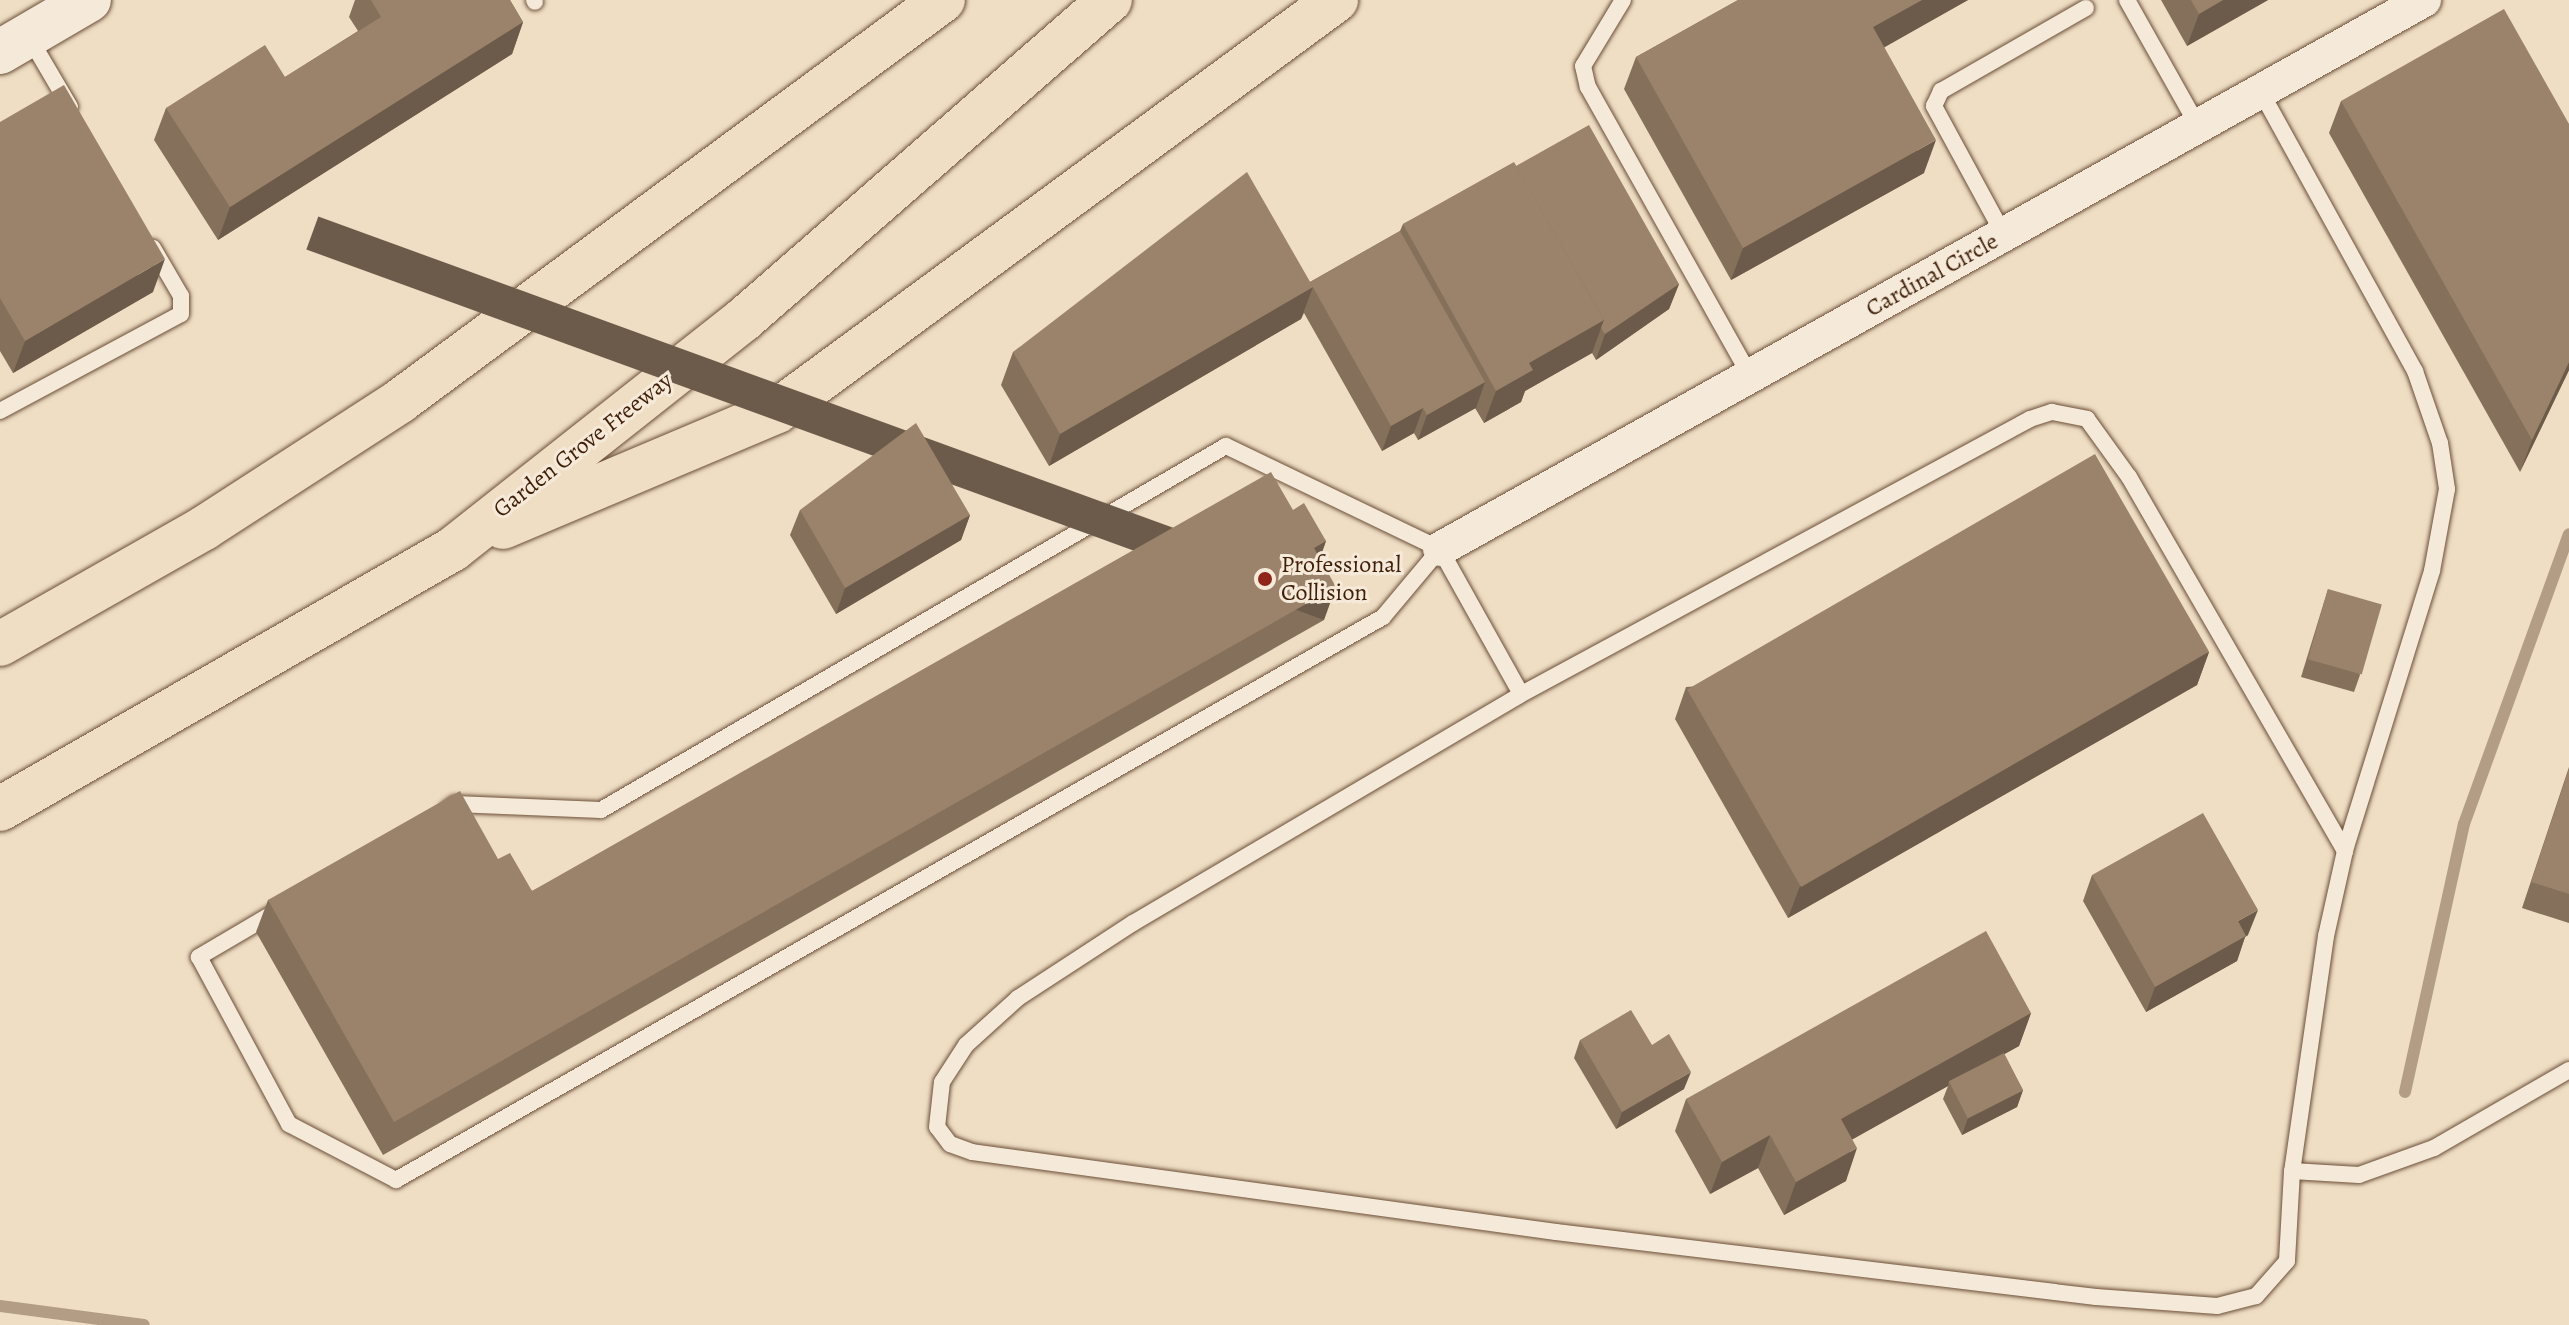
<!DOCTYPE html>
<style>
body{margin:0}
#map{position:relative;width:2569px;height:1325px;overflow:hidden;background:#efdec4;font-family:Alegreya,serif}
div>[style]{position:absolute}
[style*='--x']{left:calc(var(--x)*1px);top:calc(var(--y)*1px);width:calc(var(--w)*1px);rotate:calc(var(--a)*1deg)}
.stream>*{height:12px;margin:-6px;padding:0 6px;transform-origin:6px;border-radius:6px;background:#b39d84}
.roads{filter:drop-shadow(0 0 2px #6b4e37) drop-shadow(0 0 2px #6b4e37)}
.service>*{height:16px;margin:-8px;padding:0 8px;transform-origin:8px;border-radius:8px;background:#f5ead9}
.minor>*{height:34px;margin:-17px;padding:0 17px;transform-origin:17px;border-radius:17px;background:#f5ead9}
.secondary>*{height:44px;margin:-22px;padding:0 22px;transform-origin:22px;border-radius:22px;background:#f5ead9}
.motorway>*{height:44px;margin:-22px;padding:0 22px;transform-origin:22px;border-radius:22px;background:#efdec4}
.wall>*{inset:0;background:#85705b}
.shaded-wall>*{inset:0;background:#6c5b4a;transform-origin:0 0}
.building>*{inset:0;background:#9b826a;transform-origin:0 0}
.dots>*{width:22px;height:22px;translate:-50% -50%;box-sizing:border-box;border:4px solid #f5ead9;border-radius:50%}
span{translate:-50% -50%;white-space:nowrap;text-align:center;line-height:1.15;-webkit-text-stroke:6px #f5ead9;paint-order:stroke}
.street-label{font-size:24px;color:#3f1e08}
.poi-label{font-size:24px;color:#3f1e08}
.left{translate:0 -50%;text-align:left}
</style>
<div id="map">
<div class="stream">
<div style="--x:2405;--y:1092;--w:274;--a:-77.6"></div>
<div style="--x:2464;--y:824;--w:308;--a:-70.1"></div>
<div style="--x:0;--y:1306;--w:145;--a:7.5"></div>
</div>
<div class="roads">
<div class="service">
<div style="--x:534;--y:0;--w:2;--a:63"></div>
<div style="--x:1623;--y:0;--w:77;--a:121.2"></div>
<div style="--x:1583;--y:66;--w:22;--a:77"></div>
<div style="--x:1588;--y:87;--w:331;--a:60.7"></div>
<div style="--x:2127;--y:0;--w:145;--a:60.6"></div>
<div style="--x:29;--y:37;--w:81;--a:59.6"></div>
<div style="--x:2261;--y:92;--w:319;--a:61.1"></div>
<div style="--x:2415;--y:371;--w:76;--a:70.9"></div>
<div style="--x:2440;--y:443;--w:47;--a:81.3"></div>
<div style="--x:2447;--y:489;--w:83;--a:100.4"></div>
<div style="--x:2432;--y:571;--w:293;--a:107.3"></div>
<div style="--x:2345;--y:851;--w:87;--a:102.6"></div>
<div style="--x:2326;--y:936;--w:237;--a:98.2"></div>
<div style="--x:2292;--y:1171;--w:90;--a:93.2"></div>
<div style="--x:2287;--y:1261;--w:47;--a:131.5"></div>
<div style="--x:2256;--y:1296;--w:40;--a:165.6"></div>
<div style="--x:2217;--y:1306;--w:121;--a:-175.7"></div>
<div style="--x:2096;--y:1297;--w:544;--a:-173.14"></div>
<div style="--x:1556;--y:1232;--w:589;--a:-172.2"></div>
<div style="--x:972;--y:1152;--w:23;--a:-160"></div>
<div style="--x:950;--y:1144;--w:21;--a:-127"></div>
<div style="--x:937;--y:1127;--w:45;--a:-83.7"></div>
<div style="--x:942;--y:1082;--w:44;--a:-57"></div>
<div style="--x:966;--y:1045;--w:70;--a:-42.1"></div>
<div style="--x:1018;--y:998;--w:137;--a:-33.1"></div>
<div style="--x:1133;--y:923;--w:447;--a:-30.5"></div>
<div style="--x:1518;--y:696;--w:582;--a:-28.41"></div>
<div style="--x:2030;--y:419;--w:23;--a:-18"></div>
<div style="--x:2052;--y:412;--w:36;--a:11"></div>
<div style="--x:2087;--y:419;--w:72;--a:54.1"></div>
<div style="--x:2129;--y:477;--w:432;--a:60"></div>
<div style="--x:2004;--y:235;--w:147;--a:-118.5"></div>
<div style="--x:1934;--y:106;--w:17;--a:-65"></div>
<div style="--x:1941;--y:91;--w:167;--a:-29.8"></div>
<div style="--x:0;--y:411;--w:205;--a:-28.2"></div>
<div style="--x:181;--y:314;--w:18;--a:-90"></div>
<div style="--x:181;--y:296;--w:56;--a:-120.3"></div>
<div style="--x:448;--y:809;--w:9;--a:-36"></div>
<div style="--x:455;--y:804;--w:146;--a:2.4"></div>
<div style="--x:601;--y:810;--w:723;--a:-30.22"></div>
<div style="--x:1226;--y:446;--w:237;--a:25.7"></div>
<div style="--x:1440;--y:549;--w:166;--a:60.8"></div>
<div style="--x:277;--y:911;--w:91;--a:149.5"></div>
<div style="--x:199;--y:957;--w:190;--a:61.7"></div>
<div style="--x:289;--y:1124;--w:121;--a:27.6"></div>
<div style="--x:396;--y:1180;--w:1136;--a:-29.7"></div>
<div style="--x:1383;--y:617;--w:89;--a:-50"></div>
<div style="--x:2292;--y:1171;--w:67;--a:3.4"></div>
<div style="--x:2359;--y:1175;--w:80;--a:-19.8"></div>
<div style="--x:2434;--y:1148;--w:156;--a:-30"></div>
</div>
<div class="minor">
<div style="--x:1440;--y:549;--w:1127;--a:-29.16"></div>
</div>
<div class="secondary">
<div style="--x:0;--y:52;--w:103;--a:-30.3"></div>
</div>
<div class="motorway">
<div style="--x:503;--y:527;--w:298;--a:-22.9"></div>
<div style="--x:777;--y:411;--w:694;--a:-36.32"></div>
<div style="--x:0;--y:644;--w:235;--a:-29.6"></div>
<div style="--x:204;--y:528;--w:234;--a:-32.9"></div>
<div style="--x:400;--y:401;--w:675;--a:-36.45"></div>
<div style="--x:0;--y:809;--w:522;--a:-29.85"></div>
<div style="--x:453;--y:549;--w:370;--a:-38.3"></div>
<div style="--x:743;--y:320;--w:487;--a:-41.1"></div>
</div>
</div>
<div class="wall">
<div style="clip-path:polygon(355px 0,510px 0,523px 22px,512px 54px,218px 240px,154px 140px,166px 108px,285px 77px,358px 31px,349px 17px)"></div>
<div style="clip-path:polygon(1738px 0,1968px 0,1884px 47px,1924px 173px,1731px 280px,1624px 89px,1636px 57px)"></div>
<div style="clip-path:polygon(2161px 0,2268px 0,2187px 46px)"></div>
<div style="clip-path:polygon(2341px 101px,2569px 124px,2569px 370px,2520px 472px,2329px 133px)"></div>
<div style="clip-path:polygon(0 122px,153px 292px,13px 373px,0 351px)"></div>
<div style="clip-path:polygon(1516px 166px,1679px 284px,1669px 309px,1596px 360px,1592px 353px,1525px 391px,1521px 402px,1484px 423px,1475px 408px,1418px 440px,1414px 433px,1382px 451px,1304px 313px,1301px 319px,1049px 466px,1001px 385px,1013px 352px,1310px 282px,1400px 231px,1403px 224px)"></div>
<div style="clip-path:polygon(800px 510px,970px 515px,961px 540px,836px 614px,790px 535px)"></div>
<div style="clip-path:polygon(1293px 510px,1326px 541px,1320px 558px,1324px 620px,383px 1155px,256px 932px,268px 900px,498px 859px,532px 891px)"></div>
<div style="clip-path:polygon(2328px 589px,2360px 675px,2354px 692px,2301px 677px)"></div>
<div style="clip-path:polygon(2209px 652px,2197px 685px,1788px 918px,1675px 719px,1686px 687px)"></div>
<div style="clip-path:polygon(2569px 767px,2569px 923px,2522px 908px)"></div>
<div style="clip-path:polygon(2092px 875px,2248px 935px,2245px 937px,2237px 961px,2146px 1012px,2083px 901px)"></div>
<div style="clip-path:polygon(2031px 1013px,2019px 1046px,2004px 1054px,2023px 1090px,2017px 1107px,1962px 1135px,1943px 1099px,1948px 1086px,1852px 1139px,1846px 1181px,1784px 1215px,1758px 1168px,1710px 1194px,1675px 1131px,1686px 1099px)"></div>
<div style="clip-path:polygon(1580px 1040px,1652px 1045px,1684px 1089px,1616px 1129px,1574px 1058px)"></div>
</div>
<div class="shaded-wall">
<div style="clip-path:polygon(1922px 0,1968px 0,1862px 60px,1873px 27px)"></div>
<div style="clip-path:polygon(2223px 0,2268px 0,2187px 46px,2199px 14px)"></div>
<div style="clip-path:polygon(523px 22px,512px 54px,218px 240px,230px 207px)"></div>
<div style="clip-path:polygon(1936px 140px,1924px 173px,1731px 280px,1743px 248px)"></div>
<div style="clip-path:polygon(165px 259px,153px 292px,13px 373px,25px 341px)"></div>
<div style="clip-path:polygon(1679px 284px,1669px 309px,1596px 360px,1605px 334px)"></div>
<div style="clip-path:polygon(1313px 287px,1301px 319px,1049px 466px,1060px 434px)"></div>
<div style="clip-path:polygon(1604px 320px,1592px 353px,1525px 391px,1521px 402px,1484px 423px,1496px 391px,1529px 363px)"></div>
<div style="clip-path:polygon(2569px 362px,2569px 370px,2520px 472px,2532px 440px)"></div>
<div style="clip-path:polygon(1485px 382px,1476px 408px,1418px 440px,1427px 415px)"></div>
<div style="clip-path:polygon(1423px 408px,1414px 433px,1382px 451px,1391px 426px)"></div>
<div style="clip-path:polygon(970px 515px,961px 540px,836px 614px,845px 588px)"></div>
<div style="clip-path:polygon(1326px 541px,1314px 574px,1314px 548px)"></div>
<div style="left:1336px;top:587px;width:35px;height:1083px;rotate:110deg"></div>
<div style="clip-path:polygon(2209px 652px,2197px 685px,1788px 918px,1800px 886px)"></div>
<div style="clip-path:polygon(2258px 910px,2248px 935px,2245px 937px,2237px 961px,2146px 1012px,2155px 987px,2238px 921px)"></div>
<div style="clip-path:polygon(2031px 1013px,2019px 1046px,1951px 1084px,1949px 1081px,1948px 1086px,1830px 1152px,1841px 1119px)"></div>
<div style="clip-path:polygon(1691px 1072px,1684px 1089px,1616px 1129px,1622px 1112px)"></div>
<div style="clip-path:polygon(2023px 1090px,2017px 1107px,1962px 1135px,1968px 1118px)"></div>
<div style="clip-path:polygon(1770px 1135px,1758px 1168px,1710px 1194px,1722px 1162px)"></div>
<div style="clip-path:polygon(1857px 1148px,1846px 1181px,1784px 1215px,1796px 1182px)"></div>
</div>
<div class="building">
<div style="clip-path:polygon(371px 0,510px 0,523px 22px,230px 207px,166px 108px,265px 45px,285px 77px,381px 17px)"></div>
<div style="clip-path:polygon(1738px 0,1922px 0,1873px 27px,1936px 140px,1743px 248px,1636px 57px)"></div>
<div style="clip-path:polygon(2191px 0,2223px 0,2199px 14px)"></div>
<div style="clip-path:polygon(2504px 9px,2569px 124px,2569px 362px,2532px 440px,2341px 101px)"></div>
<div style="clip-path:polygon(64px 85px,165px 259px,25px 341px,0 298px,0 122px)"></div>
<div style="clip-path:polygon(1589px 125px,1679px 284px,1605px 334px,1601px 328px,1604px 320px,1516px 166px)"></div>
<div style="clip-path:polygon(1514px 162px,1604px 320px,1529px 363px,1533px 370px,1496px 391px,1403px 224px)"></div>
<div style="clip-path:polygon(1247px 172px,1313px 287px,1060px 434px,1013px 352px)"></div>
<div style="clip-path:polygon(1400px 231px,1485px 382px,1427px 415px,1423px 408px,1391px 426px,1310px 282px)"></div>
<div style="clip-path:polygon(916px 423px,970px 515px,845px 588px,800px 510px)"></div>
<div style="left:2095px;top:454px;width:228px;height:471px;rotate:60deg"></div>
<div style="clip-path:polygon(1271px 472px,1293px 510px,1304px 503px,1326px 541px,1314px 548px,1336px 587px,394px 1122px,268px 900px,460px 791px,498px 859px,510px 853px,532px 891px)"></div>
<div style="left:2328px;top:589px;width:56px;height:73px;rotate:16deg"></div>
<div style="clip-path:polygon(2569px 769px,2569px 894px,2531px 882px)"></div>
<div style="clip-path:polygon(2203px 813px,2258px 910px,2238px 921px,2246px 936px,2155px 987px,2092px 875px)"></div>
<div style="clip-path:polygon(1986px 931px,2031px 1013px,1841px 1119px,1857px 1148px,1796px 1182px,1770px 1135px,1722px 1162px,1686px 1099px)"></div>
<div style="clip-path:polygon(1631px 1010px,1652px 1045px,1669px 1034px,1691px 1072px,1622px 1112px,1580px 1040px)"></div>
<div style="left:2004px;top:1053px;width:42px;height:62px;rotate:63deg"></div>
</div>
<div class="dots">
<div style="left:1265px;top:579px;background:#8f2418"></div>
</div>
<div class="street-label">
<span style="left:1932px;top:275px;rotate:-29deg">Cardinal Circle</span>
<span style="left:583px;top:445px;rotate:-38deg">Garden Grove Freeway</span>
</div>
<div class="poi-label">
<span class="left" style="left:1281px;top:579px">Professional<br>Collision</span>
</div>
</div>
